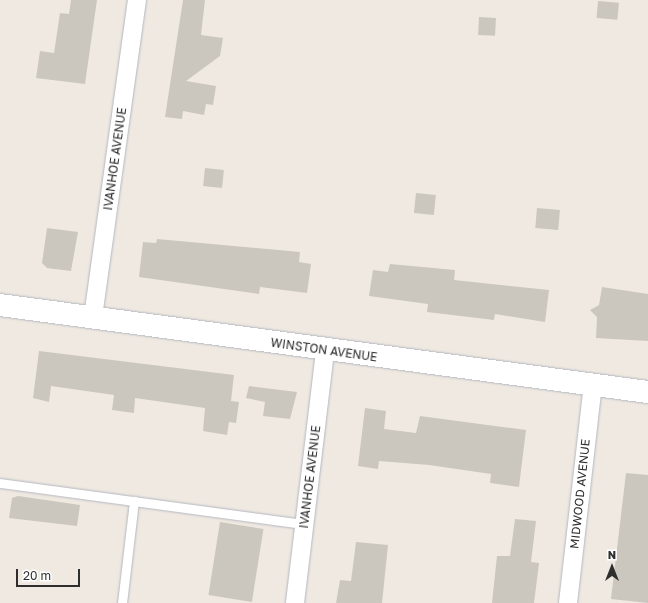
<!DOCTYPE html>
<style>
body{margin:0}
#map{position:relative;width:648px;height:603px;overflow:hidden;background:#efe9e1;font-family:"Golos Text",sans-serif}
div>[style]{position:absolute}
[style*='--x']{left:calc(var(--x)*1px);top:calc(var(--y)*1px);width:calc(var(--w)*1px);rotate:calc(var(--a)*1deg)}
.building>*{inset:0;background:#cbc7bf;transform-origin:0 0}
.roads{filter:drop-shadow(0 0 1px #b4b7c1) drop-shadow(0 0 1px #b4b7c1)}
.lane>*{height:9px;margin:-4.5px;padding:0 4.5px;transform-origin:4.5px;border-radius:4.5px;background:#fff}
.street>*{height:18px;margin:-9px;padding:0 9px;transform-origin:9px;border-radius:9px;background:#fff}
.secondary>*{height:22px;margin:-11px;padding:0 11px;transform-origin:11px;border-radius:11px;background:#fff}
span{translate:-50% -50%;white-space:nowrap;text-align:center;line-height:1.15;-webkit-text-stroke:3px #fff;paint-order:stroke}
.street-label{font-size:12px;color:#2e2e2e}
.north{position:absolute;left:592px;top:547px;width:40px;height:40px;-webkit-text-stroke:3px #fff;paint-order:stroke;rotate:0deg;font-size:11px;font-weight:700;line-height:16px;text-align:center;color:#2e2e2e}
.north::after{content:'';display:block;margin:auto;width:14px;height:18px;background:#2e2e2e;clip-path:polygon(50% 0,100% 100%,50% 72%,0 100%)}
.scale{position:absolute;left:16px;top:569px;width:64px;height:18px;box-sizing:border-box;border:2px solid #2e2e2e;border-top:0;padding-left:5px;font-size:12px;line-height:14px;white-space:nowrap;color:#2e2e2e;-webkit-text-stroke:3px #fff;paint-order:stroke}
</style>
<div id="map">
<div class="building">
<div style="clip-path:polygon(71px 0,97px 0,85px 84px,36px 78px,40px 51px,54px 53px,60px 13px,69px 14px)"></div>
<div style="clip-path:polygon(183px 0,205px 0,201px 35px,223px 38px,220px 56px,186px 81px,216px 86px,213px 105px,206px 104px,204px 115px,183px 111px,182px 119px,165px 117px)"></div>
<div style="left:598px;top:1px;width:21px;height:17px;rotate:5deg"></div>
<div style="left:479px;top:17px;width:17px;height:18px;rotate:3deg"></div>
<div style="left:205px;top:168px;width:19px;height:18px;rotate:6deg"></div>
<div style="left:416px;top:193px;width:20px;height:20px;rotate:6deg"></div>
<div style="left:537px;top:208px;width:23px;height:20px;rotate:5deg"></div>
<div style="clip-path:polygon(47px 228px,78px 232px,71px 271px,47px 268px,42px 263px)"></div>
<div style="clip-path:polygon(157px 239px,300px 252px,299px 262px,311px 264px,307px 293px,260px 287px,259px 294px,139px 277px,143px 242px,156px 243px)"></div>
<div style="clip-path:polygon(390px 264px,455px 270px,454px 280px,549px 290px,545px 322px,495px 314px,494px 320px,427px 312px,428px 304px,369px 296px,373px 270px,388px 272px)"></div>
<div style="clip-path:polygon(602px 287px,648px 294px,648px 341px,596px 338px,597px 317px,590px 310px,599px 305px)"></div>
<div style="clip-path:polygon(39px 351px,234px 375px,231px 401px,239px 402px,236px 423px,229px 422px,227px 435px,203px 431px,205px 408px,135px 398px,134px 413px,112px 410px,114px 395px,51px 386px,49px 402px,33px 398px)"></div>
<div style="clip-path:polygon(249px 386px,297px 392px,290px 419px,263px 416px,265px 402px,246px 398px)"></div>
<div style="clip-path:polygon(365px 408px,386px 411px,384px 429px,416px 433px,420px 416px,526px 430px,519px 487px,490px 483px,491px 474px,429px 465px,379px 461px,378px 469px,358px 466px)"></div>
<div style="clip-path:polygon(626px 473px,648px 475px,648px 603px,611px 599px)"></div>
<div style="clip-path:polygon(18px 496px,80px 505px,77px 526px,9px 518px,12px 498px)"></div>
<div style="clip-path:polygon(515px 519px,536px 521px,531px 562px,539px 563px,534px 603px,492px 603px,497px 556px,510px 556px)"></div>
<div style="left:220px;top:522px;width:44px;height:74px;rotate:9deg"></div>
<div style="clip-path:polygon(356px 542px,388px 545px,382px 603px,336px 603px,340px 580px,351px 581px)"></div>
</div>
<div class="roads">
<div class="lane">
<div style="--x:0;--y:483;--w:307;--a:7.7"></div>
<div style="--x:122;--y:603;--w:103;--a:-83.3"></div>
</div>
<div class="street">
<div style="--x:93;--y:317;--w:320;--a:-82.1"></div>
<div style="--x:295;--y:603;--w:254;--a:-83.2"></div>
<div style="--x:568;--y:603;--w:219;--a:-83.5"></div>
</div>
<div class="secondary">
<div style="--x:0;--y:305;--w:654;--a:7.65"></div>
</div>
</div>
<div class="street-label">
<span style="left:115px;top:159px;rotate:-82deg">IVANHOE AVENUE</span>
<span style="left:324px;top:350px;rotate:8deg">WINSTON AVENUE</span>
<span style="left:310px;top:477px;rotate:-83deg">IVANHOE AVENUE</span>
<span style="left:580px;top:494px;rotate:-84deg">MIDWOOD AVENUE</span>
</div>
<div class="north">N</div>
<div class="scale">20 m</div>
</div>
